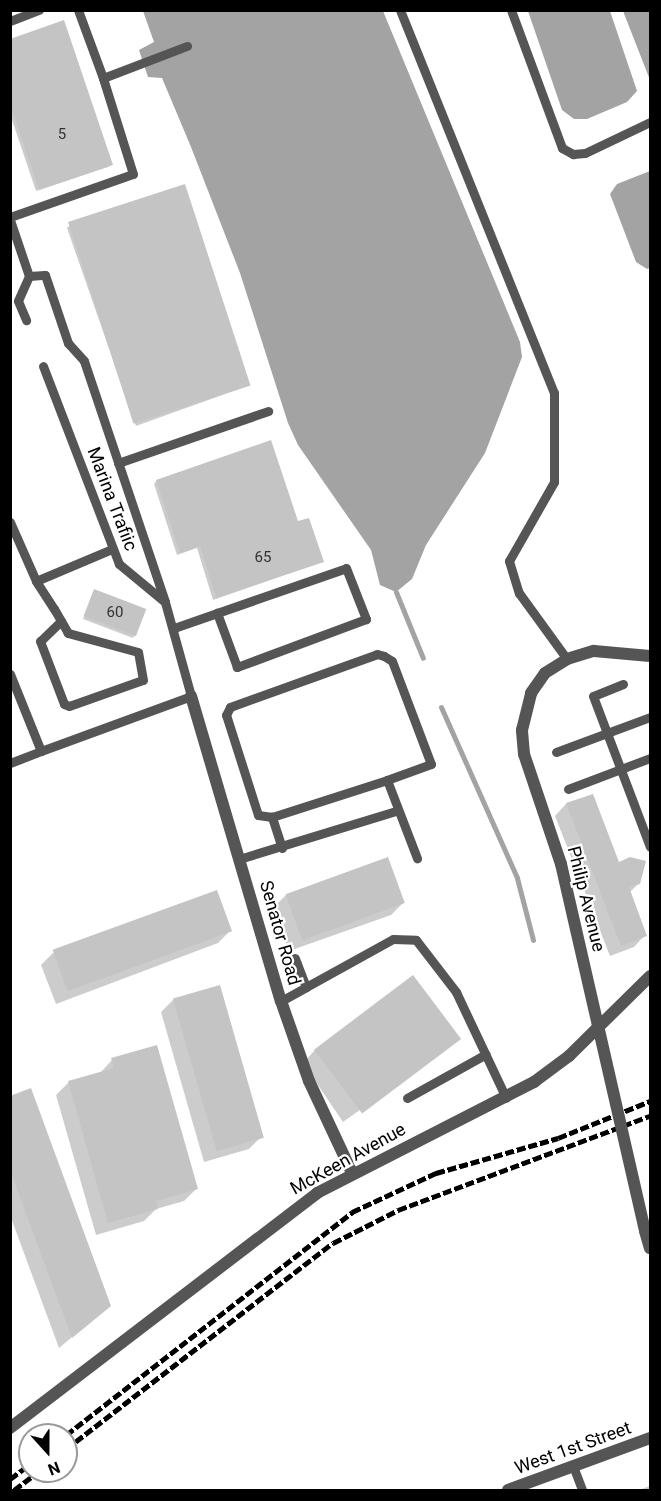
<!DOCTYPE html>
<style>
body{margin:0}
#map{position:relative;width:661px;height:1501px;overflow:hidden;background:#fff;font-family:Roboto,sans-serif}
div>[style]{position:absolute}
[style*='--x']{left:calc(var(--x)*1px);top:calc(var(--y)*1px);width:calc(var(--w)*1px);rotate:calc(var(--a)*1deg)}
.water>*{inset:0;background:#a3a3a3}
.shadow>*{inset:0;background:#0003}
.stream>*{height:5px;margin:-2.5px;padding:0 2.5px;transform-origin:2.5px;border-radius:2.5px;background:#a3a3a3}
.building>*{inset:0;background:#c4c4c4;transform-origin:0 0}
.service>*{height:9px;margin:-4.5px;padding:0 4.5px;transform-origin:4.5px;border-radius:4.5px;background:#555}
.minor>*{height:12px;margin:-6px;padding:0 6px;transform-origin:6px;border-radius:6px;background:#555}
.tertiary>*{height:12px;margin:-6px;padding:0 6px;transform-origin:6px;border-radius:6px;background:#555}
.rail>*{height:4.5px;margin-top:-2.25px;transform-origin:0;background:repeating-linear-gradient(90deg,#000 0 9px,transparent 0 12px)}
.minor-bridge>*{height:12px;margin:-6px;padding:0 6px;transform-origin:6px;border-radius:6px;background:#555}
span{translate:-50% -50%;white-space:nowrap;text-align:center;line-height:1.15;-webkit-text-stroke:4.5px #fff;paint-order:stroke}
.number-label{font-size:15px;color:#313131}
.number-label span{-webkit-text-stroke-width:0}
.street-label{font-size:18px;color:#000}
.frame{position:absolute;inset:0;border:12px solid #000;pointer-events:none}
.north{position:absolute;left:18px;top:1423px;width:60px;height:60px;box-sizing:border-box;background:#fff;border:2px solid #999;border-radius:50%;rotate:159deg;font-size:16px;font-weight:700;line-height:24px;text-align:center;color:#000}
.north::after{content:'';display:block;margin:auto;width:21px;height:27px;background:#000;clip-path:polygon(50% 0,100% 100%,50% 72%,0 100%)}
</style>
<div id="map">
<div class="water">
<div style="clip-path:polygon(143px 11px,383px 11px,520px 342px,522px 357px,485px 453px,426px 545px,412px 579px,396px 592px,380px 585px,371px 550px,298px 445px,288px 423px,240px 273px,191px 147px,162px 78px,148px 77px,139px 50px,154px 42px)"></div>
<div style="clip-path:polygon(528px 11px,610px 11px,637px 91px,627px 102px,587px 119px,574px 119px,562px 110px)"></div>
<div style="clip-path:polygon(623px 11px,650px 11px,650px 81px,650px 80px)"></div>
<div style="clip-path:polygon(650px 171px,650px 268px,647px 269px,636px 262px,610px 194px,617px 184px)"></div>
</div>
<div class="shadow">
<div style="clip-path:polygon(10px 40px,111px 164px,108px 167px,36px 191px,10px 114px)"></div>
<div style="clip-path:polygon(70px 225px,250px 385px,136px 426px,67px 228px)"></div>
<div style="clip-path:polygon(156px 481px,297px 523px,322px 562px,213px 600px,197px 548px,177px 555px,154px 484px)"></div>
<div style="clip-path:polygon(94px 591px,135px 635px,133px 638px,83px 619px)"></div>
<div style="clip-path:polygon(592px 795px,618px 864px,638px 884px,629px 893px,645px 935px,634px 947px,610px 956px,555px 816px,566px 804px)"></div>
<div style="clip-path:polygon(286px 895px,403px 903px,391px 915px,289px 951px,274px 907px)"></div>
<div style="clip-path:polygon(230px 931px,218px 943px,56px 1004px,41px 965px,53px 953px)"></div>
<div style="clip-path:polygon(219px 987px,261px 1137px,249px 1149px,204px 1162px,161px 1012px,173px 1000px)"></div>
<div style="clip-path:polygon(459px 1039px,343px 1122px,303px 1063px,315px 1050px)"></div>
<div style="clip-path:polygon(112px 1060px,196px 1189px,184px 1201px,156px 1209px,144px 1221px,96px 1235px,56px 1095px,69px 1082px,100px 1073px)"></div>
<div style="clip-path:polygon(10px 1098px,109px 1306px,59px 1348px,10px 1215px)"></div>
<div style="clip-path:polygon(650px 1486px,650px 1490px,639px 1490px)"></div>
</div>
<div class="stream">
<div style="--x:396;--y:592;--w:71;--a:67.8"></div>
<div style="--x:441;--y:707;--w:187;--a:66"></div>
<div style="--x:517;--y:878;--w:64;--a:75.5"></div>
</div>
<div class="building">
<div style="clip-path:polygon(64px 20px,113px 165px,39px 190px,10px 105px,10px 39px)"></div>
<div style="left:185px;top:184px;width:212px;height:123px;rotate:72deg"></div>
<div style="clip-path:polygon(271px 440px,298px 521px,309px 518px,324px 562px,216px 598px,200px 546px,180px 553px,156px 480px)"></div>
<div style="left:94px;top:589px;width:56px;height:29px;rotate:21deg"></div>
<div style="clip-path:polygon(593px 794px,619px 862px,630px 857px,646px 861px,640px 884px,629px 887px,647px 936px,621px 946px,566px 803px)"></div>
<div style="left:388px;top:857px;width:49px;height:109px;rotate:70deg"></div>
<div style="left:217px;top:890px;width:44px;height:175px;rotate:70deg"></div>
<div style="left:413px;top:975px;width:80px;height:124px;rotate:53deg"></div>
<div style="left:220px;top:985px;width:159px;height:49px;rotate:74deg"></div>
<div style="clip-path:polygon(157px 1045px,198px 1189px,156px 1201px,158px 1209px,108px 1223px,68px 1081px,114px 1068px,111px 1058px)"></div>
<div style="clip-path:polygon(31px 1088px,111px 1306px,72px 1338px,10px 1170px,10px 1096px)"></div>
</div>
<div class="service">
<div style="--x:78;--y:10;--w:72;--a:69.8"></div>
<div style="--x:400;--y:10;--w:413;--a:68.1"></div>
<div style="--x:554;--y:393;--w:89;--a:90"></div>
<div style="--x:554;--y:482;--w:91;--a:119.7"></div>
<div style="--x:509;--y:561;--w:34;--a:73"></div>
<div style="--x:519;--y:593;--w:82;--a:54"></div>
<div style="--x:511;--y:10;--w:147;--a:69.7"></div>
<div style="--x:562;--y:148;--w:13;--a:29"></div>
<div style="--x:573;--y:154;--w:12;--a:-5"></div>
<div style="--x:585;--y:153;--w:72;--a:-25.5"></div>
<div style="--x:10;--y:21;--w:31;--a:-21"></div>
<div style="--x:10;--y:217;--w:130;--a:-19.3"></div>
<div style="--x:133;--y:174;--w:101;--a:-107.4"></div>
<div style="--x:103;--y:78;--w:90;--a:-20.9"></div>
<div style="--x:10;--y:220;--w:59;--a:71.3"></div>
<div style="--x:29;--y:276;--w:27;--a:114"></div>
<div style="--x:18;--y:301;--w:21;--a:67"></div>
<div style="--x:29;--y:276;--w:16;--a:-4"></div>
<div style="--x:45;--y:275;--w:72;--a:71.3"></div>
<div style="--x:68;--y:343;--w:24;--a:48"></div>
<div style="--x:84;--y:361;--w:254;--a:71.4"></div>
<div style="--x:118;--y:463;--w:159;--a:-19.1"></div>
<div style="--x:10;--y:522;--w:64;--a:66.2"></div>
<div style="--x:61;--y:621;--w:29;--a:136"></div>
<div style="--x:40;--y:641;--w:67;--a:69.1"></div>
<div style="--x:64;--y:704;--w:5;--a:22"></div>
<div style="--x:69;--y:706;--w:78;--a:-19.4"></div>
<div style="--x:143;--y:680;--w:28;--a:-100"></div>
<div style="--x:138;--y:652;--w:73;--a:-164.8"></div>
<div style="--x:68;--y:633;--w:28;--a:-120"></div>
<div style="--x:54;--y:609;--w:33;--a:-123"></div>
<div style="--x:36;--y:581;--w:82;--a:-22.8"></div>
<div style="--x:174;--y:628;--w:182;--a:-19.2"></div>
<div style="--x:346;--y:568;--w:55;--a:68.6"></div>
<div style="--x:366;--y:619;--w:138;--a:159.6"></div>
<div style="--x:237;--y:667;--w:58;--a:-110.3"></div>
<div style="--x:10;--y:674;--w:83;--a:68.1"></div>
<div style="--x:41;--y:751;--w:160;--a:-20.1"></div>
<div style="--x:191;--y:696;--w:98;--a:-105.5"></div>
<div style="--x:165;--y:602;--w:60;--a:-140.4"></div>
<div style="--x:119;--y:564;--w:212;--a:-111"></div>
<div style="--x:623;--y:684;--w:32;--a:158"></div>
<div style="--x:593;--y:696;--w:161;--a:69.3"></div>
<div style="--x:556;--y:752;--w:100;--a:-20.4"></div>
<div style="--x:10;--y:763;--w:33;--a:-21"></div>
<div style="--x:568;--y:789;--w:88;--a:-20.7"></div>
<div style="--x:272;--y:817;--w:14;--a:-172"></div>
<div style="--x:258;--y:815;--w:105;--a:-107.7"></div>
<div style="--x:226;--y:715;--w:9;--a:-63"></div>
<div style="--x:230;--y:707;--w:156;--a:-19.8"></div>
<div style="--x:377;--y:654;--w:7;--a:16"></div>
<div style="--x:384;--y:656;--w:9;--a:32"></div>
<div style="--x:392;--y:661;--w:110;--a:69.3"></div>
<div style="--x:431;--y:764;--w:47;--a:160"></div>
<div style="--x:387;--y:780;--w:84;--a:69"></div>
<div style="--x:282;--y:848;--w:33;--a:-108"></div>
<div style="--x:272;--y:817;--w:121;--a:-17.8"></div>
<div style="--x:239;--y:859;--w:164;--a:-17"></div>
<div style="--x:306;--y:987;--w:99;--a:-28.9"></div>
<div style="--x:393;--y:939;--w:23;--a:2"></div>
<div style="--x:416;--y:940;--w:66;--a:52.4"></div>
<div style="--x:456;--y:992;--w:117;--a:64.7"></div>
<div style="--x:281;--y:1001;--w:29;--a:-29"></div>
<div style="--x:306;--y:987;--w:31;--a:-111"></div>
<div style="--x:407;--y:1098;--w:90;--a:-29.1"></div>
<div style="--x:573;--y:1466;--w:26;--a:69"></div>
</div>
<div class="minor">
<div style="--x:191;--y:696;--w:318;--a:73.6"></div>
<div style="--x:281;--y:1001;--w:85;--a:70.7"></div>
<div style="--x:309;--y:1081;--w:102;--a:64.9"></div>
<div style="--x:561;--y:864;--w:116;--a:-108.6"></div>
<div style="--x:524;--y:754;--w:24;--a:-95"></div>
<div style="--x:522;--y:730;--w:38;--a:-76"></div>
<div style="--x:531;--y:693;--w:24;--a:-55"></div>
<div style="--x:545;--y:673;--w:26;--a:-32"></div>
<div style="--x:567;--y:659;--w:28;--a:-17"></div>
<div style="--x:594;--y:651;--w:56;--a:5.1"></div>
<div style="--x:645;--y:1231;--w:18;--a:74"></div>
<div style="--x:10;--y:1428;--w:387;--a:-37.4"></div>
<div style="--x:317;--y:1193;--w:244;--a:-27.1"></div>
<div style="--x:534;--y:1082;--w:44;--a:-36.6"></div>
<div style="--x:569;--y:1056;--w:114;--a:-44.6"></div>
</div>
<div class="tertiary">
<div style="--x:508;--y:1490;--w:151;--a:-20.1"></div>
</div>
<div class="rail">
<div style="--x:66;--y:1435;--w:363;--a:-37.9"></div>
<div style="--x:352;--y:1212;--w:93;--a:-24.9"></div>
<div style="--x:436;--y:1173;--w:127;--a:-16"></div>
<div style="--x:558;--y:1138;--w:99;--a:-21.9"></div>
<div style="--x:66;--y:1449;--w:337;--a:-37.7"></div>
<div style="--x:333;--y:1243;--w:73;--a:-26.9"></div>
<div style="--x:398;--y:1210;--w:269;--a:-20.5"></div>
<div style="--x:10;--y:1479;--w:25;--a:-37"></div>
<div style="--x:14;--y:1490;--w:31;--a:-37"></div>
</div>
<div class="minor-bridge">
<div style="--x:561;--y:864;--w:376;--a:77.1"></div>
</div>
<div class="number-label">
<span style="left:62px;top:135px">5</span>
<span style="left:263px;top:558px">65</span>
<span style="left:115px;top:613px">60</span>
</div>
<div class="street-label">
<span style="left:112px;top:499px;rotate:69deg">Marina Trafiic</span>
<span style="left:586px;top:899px;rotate:76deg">Philip Avenue</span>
<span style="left:280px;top:933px;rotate:74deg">Senator Road</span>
<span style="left:348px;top:1159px;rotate:-29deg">McKeen Avenue</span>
<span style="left:573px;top:1448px;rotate:-20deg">West 1st Street</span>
</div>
<div class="frame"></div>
<div class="north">N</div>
</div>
